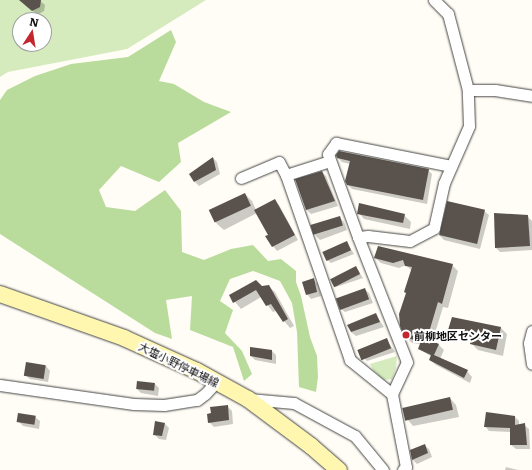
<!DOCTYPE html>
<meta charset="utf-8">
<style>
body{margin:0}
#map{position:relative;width:532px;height:470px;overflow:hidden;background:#fffdf5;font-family:Literata,"Noto Sans JP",serif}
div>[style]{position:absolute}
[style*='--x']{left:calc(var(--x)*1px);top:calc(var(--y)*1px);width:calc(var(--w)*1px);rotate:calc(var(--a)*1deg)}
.green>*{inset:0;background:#d5ebbd}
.forest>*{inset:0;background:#b9dc9c}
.shadow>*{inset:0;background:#0003}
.building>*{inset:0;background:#5a524d;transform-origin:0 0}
.roads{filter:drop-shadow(0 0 1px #444) drop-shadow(0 0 1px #444)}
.minor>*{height:11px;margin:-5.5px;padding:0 5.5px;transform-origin:5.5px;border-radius:5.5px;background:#fff}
.secondary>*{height:16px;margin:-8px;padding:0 8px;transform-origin:8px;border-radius:8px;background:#fff6b0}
.dots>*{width:11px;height:11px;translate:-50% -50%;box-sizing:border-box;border:2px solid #fff;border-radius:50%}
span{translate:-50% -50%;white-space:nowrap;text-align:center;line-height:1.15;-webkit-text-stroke:4px #fff;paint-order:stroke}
.poi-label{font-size:11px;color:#111;font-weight:700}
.left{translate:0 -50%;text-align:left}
.street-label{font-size:11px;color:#111}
.north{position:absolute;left:12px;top:12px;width:40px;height:40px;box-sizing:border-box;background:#fff;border:1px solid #a0a0a0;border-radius:50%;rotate:12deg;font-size:11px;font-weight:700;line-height:16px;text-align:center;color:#111}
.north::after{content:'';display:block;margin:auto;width:14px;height:18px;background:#c4262e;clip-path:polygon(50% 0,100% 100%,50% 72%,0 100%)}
</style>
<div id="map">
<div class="green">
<div style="clip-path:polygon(evenodd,0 0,206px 0,127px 49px,8px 72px,0 77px,0 0,20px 20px,44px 20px,44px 44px,20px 44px,20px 20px)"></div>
<div style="clip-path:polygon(397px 356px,396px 368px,392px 379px,383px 380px,373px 370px,370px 364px)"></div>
</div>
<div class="forest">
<div style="clip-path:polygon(171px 30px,176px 42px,159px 81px,174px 84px,204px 102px,231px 112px,178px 143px,181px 162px,159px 182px,121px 166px,99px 190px,106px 207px,135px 211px,165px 190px,181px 211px,182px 252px,204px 260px,231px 249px,253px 245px,268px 261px,281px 259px,296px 271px,296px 282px,301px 296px,310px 337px,317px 356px,318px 377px,316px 392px,299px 387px,297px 332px,292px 303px,280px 281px,253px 271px,230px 279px,220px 301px,233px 310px,225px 333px,242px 351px,252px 374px,244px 381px,233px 347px,190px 330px,192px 296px,166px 300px,172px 339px,155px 333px,0 234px,0 100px,7px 90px,35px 76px,71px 64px,128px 57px)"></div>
</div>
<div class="shadow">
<div style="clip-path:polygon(27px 0,39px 0,45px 5px,44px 11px,37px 15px,31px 9px)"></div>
<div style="clip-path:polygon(213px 158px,217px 162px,220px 174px,199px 186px,195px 182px)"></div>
<div style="clip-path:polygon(338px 158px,428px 170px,432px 174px,427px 204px,352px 189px,347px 184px,350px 164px,342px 162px)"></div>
<div style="clip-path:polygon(322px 172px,326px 176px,338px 206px,311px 214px,306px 209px)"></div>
<div style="clip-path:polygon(245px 194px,252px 201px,256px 210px,275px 201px,279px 205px,298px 240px,277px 251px,273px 246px,270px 235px,257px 213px,224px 230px,217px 224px,211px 213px)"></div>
<div style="clip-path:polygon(484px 211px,489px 215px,480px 249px,444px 240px,439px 235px)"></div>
<div style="clip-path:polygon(358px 212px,404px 215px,411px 222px,410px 229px,364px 219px)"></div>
<div style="clip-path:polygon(527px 216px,532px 221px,532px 250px,500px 252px,496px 248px)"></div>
<div style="clip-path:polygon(339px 217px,344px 222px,347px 230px,320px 240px,316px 236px,312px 227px)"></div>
<div style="clip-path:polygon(347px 243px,354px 254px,331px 263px,326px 259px)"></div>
<div style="clip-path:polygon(379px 248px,452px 265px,458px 271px,448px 308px,443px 307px,432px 343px,439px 345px,444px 350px,440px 359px,467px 371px,472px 377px,470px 383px,436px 365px,430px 360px,432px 357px,419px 349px,420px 344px,412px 343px,406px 337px,412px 271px,406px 265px,399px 268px,381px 263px,375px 258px)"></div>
<div style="clip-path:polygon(356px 267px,363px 278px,336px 287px,332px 283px)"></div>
<div style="clip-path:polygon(314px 280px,318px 284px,321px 296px,311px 299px,307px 294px)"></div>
<div style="clip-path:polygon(268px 286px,275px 292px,294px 326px,290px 328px,276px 311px,273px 312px,261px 297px,241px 309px,230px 296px)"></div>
<div style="clip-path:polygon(364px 289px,369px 293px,373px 303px,345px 312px,340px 308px,337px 299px)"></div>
<div style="clip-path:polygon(376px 315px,384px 327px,356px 336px,351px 332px)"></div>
<div style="clip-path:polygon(501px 328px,507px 334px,503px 356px,478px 350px,471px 343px,472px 341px,456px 337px,449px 330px)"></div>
<div style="clip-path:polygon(386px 339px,395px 352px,367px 361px,363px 357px)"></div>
<div style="clip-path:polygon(272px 351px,276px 355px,276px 364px,255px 360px,251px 356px)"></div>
<div style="clip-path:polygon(46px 366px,50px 371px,48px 382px,30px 379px,25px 375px)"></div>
<div style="clip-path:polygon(155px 384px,159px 388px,158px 396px,141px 393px,137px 389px)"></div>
<div style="clip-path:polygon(450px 398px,456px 405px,459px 417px,413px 426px,407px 419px)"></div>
<div style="clip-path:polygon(227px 406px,232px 411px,233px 424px,214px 427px,209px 422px)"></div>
<div style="clip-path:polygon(35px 417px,40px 421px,39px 429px,23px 426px,18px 421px)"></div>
<div style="clip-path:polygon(515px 417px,519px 421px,519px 425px,524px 425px,529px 429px,530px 449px,516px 449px,511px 445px,511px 432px,489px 431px,485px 426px)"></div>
<div style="clip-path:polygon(165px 424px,169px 428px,166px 440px,159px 439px,154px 434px)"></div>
<div style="clip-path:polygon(424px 445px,429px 449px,432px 457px,417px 464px,413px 460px,411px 450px)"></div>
<div style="clip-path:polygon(506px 467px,518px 470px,505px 470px)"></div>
</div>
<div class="building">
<div style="clip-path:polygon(19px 0,41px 0,40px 7px,32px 11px)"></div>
<div style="clip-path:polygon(339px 151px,429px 169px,423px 200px,347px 185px,345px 181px,350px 161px,337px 158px,336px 155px)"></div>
<div style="clip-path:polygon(213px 157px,216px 170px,194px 182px,189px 174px)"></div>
<div style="clip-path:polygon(322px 171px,335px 201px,306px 210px,295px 179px)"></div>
<div style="left:245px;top:193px;width:14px;height:40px;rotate:65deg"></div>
<div style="clip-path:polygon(275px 199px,295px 235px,272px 247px,265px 236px,268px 235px,254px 210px)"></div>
<div style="left:447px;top:201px;width:39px;height:35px;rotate:13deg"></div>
<div style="clip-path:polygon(359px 203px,405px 214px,403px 223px,357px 214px)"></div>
<div style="clip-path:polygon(494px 213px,528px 215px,530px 246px,495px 248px)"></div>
<div style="left:340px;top:216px;width:10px;height:31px;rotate:73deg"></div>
<div style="left:347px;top:241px;width:10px;height:27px;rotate:66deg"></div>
<div style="clip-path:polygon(378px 246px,453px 264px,442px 304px,438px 302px,427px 339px,439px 344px,434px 355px,468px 370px,464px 378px,429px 360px,431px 355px,418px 349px,421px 341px,405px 338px,400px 326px,399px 314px,406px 293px,404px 292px,412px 267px,405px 266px,403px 260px,393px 263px,374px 258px)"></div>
<div style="left:356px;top:266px;width:9px;height:29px;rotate:63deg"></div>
<div style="clip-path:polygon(314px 278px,317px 292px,306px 295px,302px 282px)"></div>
<div style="clip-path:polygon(256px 280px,262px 286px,269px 285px,288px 319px,283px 322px,271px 304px,266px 306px,256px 290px,233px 303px,229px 295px)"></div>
<div style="left:365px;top:288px;width:12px;height:31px;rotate:70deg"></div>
<div style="clip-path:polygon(376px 313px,380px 322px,351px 332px,347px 325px)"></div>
<div style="clip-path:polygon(452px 317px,501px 327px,496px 350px,470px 344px,471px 337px,448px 330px)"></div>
<div style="left:387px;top:338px;width:11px;height:32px;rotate:68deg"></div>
<div style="clip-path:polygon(250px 347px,272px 350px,272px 360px,250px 356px)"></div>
<div style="left:26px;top:362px;width:20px;height:14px;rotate:9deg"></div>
<div style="left:137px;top:381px;width:18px;height:8px;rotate:6deg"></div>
<div style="left:450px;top:397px;width:13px;height:49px;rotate:77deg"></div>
<div style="clip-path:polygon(228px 405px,229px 420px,208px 423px,207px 414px,211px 413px,210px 407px)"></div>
<div style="clip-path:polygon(486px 412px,515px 416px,515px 425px,525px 423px,527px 445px,510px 445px,510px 428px,484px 427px)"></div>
<div style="left:18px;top:413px;width:18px;height:9px;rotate:9deg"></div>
<div style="clip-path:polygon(155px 421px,165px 423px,162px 436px,153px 435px)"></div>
<div style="clip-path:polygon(425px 444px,428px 453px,412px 460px,410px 450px)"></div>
</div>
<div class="roads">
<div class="minor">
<div style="--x:468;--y:90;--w:27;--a:0"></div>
<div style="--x:495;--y:90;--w:37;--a:9"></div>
<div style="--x:286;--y:175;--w:46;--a:-17.7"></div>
<div style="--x:241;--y:178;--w:41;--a:-22.8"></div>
<div style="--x:279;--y:162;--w:15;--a:62"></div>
<div style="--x:286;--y:175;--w:196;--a:70.9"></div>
<div style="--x:350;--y:360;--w:54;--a:39"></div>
<div style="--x:358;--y:237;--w:88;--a:-109.9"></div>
<div style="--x:328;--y:154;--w:14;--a:-54"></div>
<div style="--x:336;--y:143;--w:117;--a:11.3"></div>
<div style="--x:532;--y:331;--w:12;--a:104"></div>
<div style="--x:529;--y:343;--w:21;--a:82"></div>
<div style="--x:0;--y:385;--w:135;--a:8.1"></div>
<div style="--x:134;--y:404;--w:30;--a:2"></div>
<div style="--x:164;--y:405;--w:33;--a:-9"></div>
<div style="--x:197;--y:400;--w:10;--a:-37"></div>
<div style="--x:205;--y:394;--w:16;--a:-47"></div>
<div style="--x:249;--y:399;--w:45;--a:5.1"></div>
<div style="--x:294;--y:403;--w:69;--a:28.4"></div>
<div style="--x:355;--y:436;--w:44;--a:50.5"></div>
<div style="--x:403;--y:470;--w:4;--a:-45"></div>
<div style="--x:406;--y:467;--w:74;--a:-100.9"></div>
<div style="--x:392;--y:394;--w:35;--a:-65"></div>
<div style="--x:407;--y:362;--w:134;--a:-111.4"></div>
<div style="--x:358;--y:237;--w:10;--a:-6"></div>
<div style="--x:368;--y:236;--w:42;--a:6.8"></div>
<div style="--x:410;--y:241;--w:27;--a:-28"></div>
<div style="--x:434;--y:228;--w:46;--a:-77.5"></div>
<div style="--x:444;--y:183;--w:62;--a:-66.3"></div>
<div style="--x:469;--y:126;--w:36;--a:-92"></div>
<div style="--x:468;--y:90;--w:79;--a:-104.7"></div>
<div style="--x:448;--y:14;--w:20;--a:-135"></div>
</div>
<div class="secondary">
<div style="--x:0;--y:294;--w:132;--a:19.5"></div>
<div style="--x:124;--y:338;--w:80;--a:24.3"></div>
<div style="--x:197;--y:371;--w:58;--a:28.8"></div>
<div style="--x:248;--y:399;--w:79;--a:36.7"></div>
<div style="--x:311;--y:446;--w:37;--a:41"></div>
</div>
</div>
<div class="dots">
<div style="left:406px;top:335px;background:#c4262e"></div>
</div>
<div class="poi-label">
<span class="left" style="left:414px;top:335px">前柳地区センター</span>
</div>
<div class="street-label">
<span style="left:179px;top:364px;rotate:26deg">大塩小野停車場線</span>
</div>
<div class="north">N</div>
</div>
